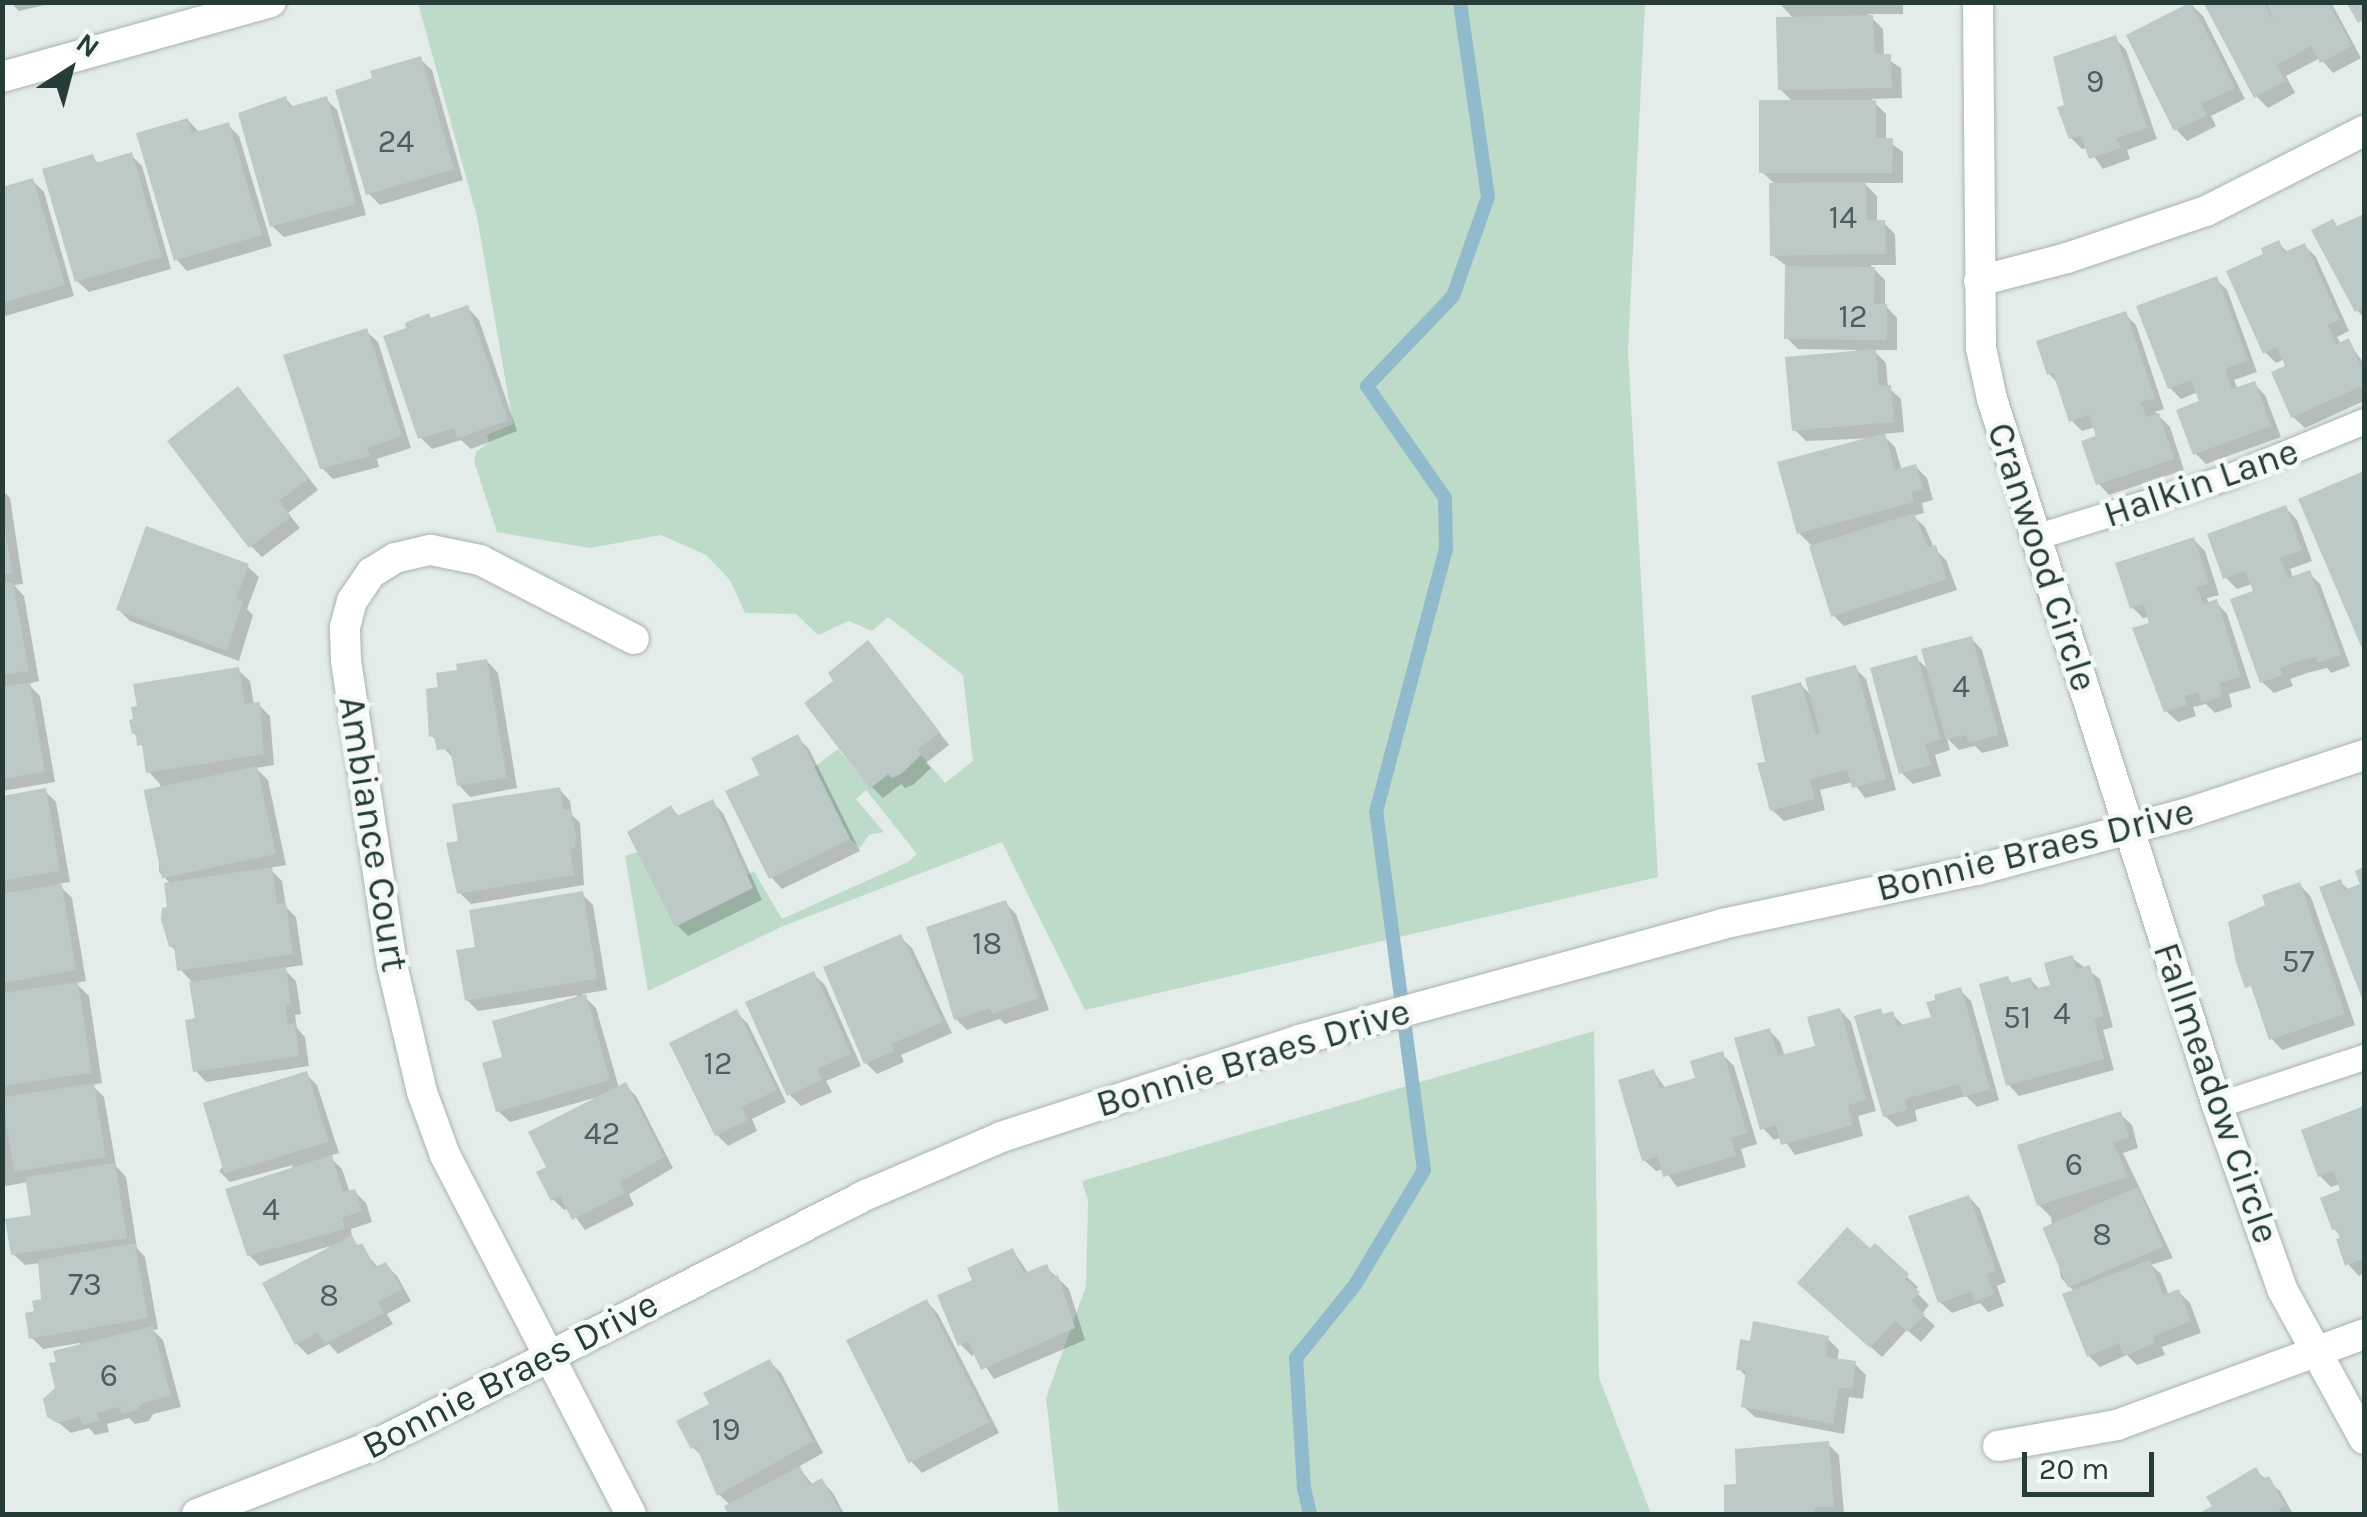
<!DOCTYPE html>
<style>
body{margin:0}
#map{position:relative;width:2367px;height:1517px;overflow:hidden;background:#e4ece9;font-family:Karla,sans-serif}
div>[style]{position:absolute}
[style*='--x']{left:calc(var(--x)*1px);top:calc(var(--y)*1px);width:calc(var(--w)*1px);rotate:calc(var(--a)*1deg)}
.green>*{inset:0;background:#bedbca}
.shadow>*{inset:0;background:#0003}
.stream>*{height:14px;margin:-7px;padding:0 7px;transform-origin:7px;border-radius:7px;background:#91bbcc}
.building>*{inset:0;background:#bcc9c6;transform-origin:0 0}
.roads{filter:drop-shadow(0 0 2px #a7b4b1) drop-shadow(0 0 2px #a7b4b1)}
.lane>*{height:25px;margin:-12.5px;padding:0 12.5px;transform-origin:12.5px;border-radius:12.5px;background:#fff}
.street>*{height:30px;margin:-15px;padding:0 15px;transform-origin:15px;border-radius:15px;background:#fff}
.secondary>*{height:30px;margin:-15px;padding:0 15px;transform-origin:15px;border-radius:15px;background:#fff}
span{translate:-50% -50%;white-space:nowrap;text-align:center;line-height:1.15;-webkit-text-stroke:9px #f4f9f7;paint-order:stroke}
.number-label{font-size:32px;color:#4b5f5c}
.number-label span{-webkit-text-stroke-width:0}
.street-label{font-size:38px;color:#253c39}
.frame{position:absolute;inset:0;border:5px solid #253c39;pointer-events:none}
.north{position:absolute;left:20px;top:20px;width:100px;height:100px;-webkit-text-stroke:8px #f4f9f7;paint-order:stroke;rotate:36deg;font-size:28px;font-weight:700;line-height:40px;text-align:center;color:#253c39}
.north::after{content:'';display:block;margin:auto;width:35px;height:45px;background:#253c39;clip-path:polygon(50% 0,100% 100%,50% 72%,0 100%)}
.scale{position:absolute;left:2022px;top:1452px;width:132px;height:45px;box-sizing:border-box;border:5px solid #253c39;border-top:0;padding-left:12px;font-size:30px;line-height:35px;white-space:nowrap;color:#253c39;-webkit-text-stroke:8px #f4f9f7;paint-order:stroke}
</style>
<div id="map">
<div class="green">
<div style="clip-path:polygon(418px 3px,1645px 3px,1628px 351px,1658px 877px,1085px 1010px,1002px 842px,781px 927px,648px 991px,625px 856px,637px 852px,746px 875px,754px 871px,782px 919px,908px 862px,917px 854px,866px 790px,856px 799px,884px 832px,869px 835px,860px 848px,850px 839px,814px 767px,838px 749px,870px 788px,889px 774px,902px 773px,921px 755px,945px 783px,973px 761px,963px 675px,888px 617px,872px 631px,849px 621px,818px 635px,796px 614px,745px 613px,730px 580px,706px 555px,661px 535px,590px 548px,497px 532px,474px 461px,476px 452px,489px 442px,487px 435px,513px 424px,477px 217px)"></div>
<div style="clip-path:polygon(1594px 1031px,1599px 1377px,1651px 1514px,1059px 1514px,1046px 1398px,1086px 1286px,1088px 1201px,1082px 1181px)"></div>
</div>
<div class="shadow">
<div style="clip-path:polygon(10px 2px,53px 2px,53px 3px,19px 11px)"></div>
<div style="clip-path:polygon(1778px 2px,1903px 2px,1903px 14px,1868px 14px,1883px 29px,1884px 57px,1901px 68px,1902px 98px,1871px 99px,1886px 114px,1886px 140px,1903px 152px,1903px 183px,1864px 183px,1877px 196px,1877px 223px,1884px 223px,1895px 234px,1896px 265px,1870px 265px,1885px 280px,1885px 305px,1897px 318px,1897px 350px,1873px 350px,1886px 363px,1888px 387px,1901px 399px,1904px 432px,1882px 434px,1895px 447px,1902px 471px,1916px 467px,1927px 478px,1933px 500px,1922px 503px,1924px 513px,1913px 516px,1925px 527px,1934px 548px,1946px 560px,1957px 590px,1844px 626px,1833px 615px,1814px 548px,1799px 533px,1878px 438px,1806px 441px,1795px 430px,1856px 353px,1856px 350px,1798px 349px,1787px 338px,1788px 267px,1772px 255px,1776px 185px,1762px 172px,1794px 103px,1780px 89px,1794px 19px)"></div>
<div style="clip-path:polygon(2206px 2px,2331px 2px,2361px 58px,2333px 73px,2320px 58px,2286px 76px,2295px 93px,2268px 108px,2256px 96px)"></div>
<div style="clip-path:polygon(2192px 5px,2203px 16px,2245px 99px,2211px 116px,2216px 126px,2187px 141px,2176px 129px)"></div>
<div style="clip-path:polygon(2115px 38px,2126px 50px,2157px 139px,2127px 150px,2130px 159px,2103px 169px,2088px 148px,2082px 149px,2071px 138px,2068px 107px)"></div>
<div style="clip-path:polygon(420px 59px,432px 70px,463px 180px,380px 205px,368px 193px)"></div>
<div style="clip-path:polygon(286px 99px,294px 108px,326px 99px,337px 110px,366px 215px,284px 237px,272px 226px)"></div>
<div style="clip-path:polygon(188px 120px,199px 132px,228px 125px,239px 136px,272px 246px,187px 271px,176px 259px)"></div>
<div style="clip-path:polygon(131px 155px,142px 166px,171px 269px,89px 292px,77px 281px,92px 157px,99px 164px)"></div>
<div style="clip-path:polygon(33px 181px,44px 192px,74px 296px,2px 317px,2px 190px)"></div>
<div style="clip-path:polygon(2364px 217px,2364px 318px,2357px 310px,2338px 228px)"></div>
<div style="clip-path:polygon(2279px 243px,2288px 253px,2305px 246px,2316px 257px,2349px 331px,2337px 337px,2341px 344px,2348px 341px,2364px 364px,2364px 401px,2305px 428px,2293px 417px,2285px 359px,2276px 363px,2265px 352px,2267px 256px)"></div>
<div style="clip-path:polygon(2216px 279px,2227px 290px,2257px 372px,2234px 380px,2238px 390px,2254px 384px,2265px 395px,2281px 437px,2206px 464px,2195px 453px,2202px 403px,2198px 392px,2181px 399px,2170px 388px)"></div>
<div style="clip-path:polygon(468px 308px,479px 320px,517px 431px,471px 449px,461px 440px,432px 449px,421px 438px,432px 320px)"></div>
<div style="clip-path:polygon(2125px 314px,2136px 325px,2164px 409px,2155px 412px,2170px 427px,2184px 470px,2109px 495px,2098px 483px,2095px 427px,2082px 431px,2071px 420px,2059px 384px,2049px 374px)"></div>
<div style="clip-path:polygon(366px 331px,378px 342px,411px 448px,377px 459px,379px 467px,333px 479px,322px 468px)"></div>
<div style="clip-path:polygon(249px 401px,318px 490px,288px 513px,300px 528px,262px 557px,251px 546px)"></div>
<div style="clip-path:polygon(2364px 473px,2364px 646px,2302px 501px)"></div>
<div style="clip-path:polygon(2px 490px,10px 498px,23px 584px,14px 585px,24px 596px,39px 681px,28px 684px,40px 696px,55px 782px,2px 791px)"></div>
<div style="clip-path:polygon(2286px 508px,2297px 520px,2312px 561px,2290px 569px,2293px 578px,2309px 573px,2320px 584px,2350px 666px,2331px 673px,2327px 668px,2307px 673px,2290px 679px,2293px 686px,2274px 693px,2262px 682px,2252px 584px,2237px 589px,2226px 578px,2210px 535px)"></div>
<div style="clip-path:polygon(2194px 540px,2205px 551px,2219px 595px,2207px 598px,2209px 605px,2216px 602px,2227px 614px,2251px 688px,2229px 694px,2232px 707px,2215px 713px,2206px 704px,2193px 707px,2196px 716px,2178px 722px,2166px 711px,2149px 617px,2143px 618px,2132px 607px)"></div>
<div style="clip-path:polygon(247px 566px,259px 577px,247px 609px,253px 615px,239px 661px,130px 621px,118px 609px)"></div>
<div style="clip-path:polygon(1971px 638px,1982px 650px,2009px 746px,1982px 753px,1975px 746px,1959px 750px,1947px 738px,1950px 750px,1935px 755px,1941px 776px,1913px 784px,1902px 773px,1916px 658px,1930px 671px)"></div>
<div style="clip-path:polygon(879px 654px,949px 745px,926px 763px,931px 768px,913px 785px,905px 788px,901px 784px,883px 798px,872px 787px)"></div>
<div style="clip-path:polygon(487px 661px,498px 673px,517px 788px,470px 797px,459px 785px,455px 760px,432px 736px,441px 689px,460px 672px)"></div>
<div style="clip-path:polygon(1855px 668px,1866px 679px,1896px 790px,1865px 798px,1853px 782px,1820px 790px,1825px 810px,1784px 821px,1772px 810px,1768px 763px,1801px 685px,1812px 696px)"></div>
<div style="clip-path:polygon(238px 670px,250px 681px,254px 706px,259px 705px,270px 716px,274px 765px,256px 768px,268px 780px,286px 865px,269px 868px,282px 881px,286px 907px,296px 917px,303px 965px,283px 968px,296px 981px,301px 1014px,295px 1015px,297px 1028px,305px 1037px,309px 1066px,206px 1082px,195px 1070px,198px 1020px,192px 982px,180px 969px,177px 952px,171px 946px,171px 884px,159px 872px,160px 784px,149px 772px,145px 750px,134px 733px)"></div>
<div style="clip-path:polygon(797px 737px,809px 749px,860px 851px,782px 889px,771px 877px,762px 776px)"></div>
<div style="clip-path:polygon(559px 789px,570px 801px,572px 815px,580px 823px,584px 885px,471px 904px,459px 892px,461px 843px)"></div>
<div style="clip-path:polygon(45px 791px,56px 802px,70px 882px,58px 884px,72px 898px,86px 981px,76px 983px,89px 996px,102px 1083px,92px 1085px,104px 1097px,116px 1166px,126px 1177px,137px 1248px,145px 1257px,158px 1329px,153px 1330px,163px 1340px,181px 1407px,153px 1414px,149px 1421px,135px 1424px,129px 1418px,107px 1424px,109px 1432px,95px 1435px,89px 1428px,71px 1433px,49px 1415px,80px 1347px,80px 1343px,43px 1349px,32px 1338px,44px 1301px,41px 1263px,25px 1265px,13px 1254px,34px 1217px,28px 1182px,6px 1186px,2px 1182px,2px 798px)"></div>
<div style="clip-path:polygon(712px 802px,723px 813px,762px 900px,688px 936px,677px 925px,671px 808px,680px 817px)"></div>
<div style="clip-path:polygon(2364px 870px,2364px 998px,2323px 889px,2340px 882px,2349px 890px,2363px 885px,2358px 872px)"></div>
<div style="clip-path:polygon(2300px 885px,2311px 897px,2355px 1025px,2282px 1050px,2271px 1038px,2235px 944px)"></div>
<div style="clip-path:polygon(582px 894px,593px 905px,607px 990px,582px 994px,596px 1008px,619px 1088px,625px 1085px,636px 1096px,673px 1168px,629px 1194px,634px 1205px,585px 1230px,569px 1208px,564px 1210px,553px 1199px,549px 1168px,594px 1098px,510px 1122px,498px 1111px,505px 1059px,578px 995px,478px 1011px,467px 1000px,478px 949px)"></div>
<div style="clip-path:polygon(1005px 903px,1016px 914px,1049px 1010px,1005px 1024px,1000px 1019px,967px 1030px,956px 1019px)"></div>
<div style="clip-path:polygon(900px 937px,912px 948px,952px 1033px,901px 1055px,904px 1062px,877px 1074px,866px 1063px)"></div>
<div style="clip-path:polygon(2072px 958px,2100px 979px,2113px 1027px,2103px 1030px,2114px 1070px,2019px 1096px,2008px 1084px,2008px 979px,2014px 985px,2031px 980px,2040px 990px,2053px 987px)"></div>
<div style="clip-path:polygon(813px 974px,825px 985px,861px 1066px,826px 1081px,832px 1092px,801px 1106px,790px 1095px,748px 1004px)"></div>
<div style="clip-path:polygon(1960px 990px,1971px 1001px,1999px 1100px,1977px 1107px,1966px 1096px,1915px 1110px,1917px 1121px,1897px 1127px,1885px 1116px,1880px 1011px,1885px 1016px,1892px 1014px,1903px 1025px,1934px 1019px,1939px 1001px)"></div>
<div style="clip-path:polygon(1840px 1010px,1851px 1022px,1876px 1111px,1858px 1116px,1863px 1136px,1795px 1155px,1782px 1137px,1774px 1140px,1763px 1128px,1769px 1030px,1780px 1042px,1785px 1057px,1818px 1048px)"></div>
<div style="clip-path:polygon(736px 1012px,748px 1024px,786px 1102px,752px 1119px,757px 1131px,728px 1146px,717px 1135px)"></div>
<div style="clip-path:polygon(1722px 1054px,1734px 1066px,1757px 1144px,1741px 1149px,1746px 1167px,1677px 1187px,1664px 1169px,1656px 1171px,1644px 1160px,1654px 1072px,1666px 1089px,1698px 1079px)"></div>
<div style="clip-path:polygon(306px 1074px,317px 1085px,339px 1153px,329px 1156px,342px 1169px,350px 1193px,354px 1191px,366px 1203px,372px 1222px,351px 1229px,352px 1239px,379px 1268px,386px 1265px,397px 1276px,411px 1301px,387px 1314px,393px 1324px,338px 1354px,329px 1344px,308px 1355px,297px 1344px,331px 1246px,260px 1266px,249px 1255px,293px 1165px,230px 1182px,219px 1171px)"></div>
<div style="clip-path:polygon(2364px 1109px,2364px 1273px,2359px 1276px,2348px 1264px,2344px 1239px,2334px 1229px,2343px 1192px,2340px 1184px,2331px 1187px,2320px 1176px,2304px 1131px)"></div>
<div style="clip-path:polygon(2120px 1114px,2132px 1125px,2138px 1148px,2123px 1153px,2173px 1258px,2151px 1265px,2161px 1274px,2169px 1296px,2179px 1292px,2190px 1303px,2201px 1333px,2162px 1347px,2165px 1355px,2137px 1365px,2127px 1355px,2100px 1367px,2089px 1356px,2075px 1292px,2061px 1278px,2051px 1217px,2039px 1205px)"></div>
<div style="clip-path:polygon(1969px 1197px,1980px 1209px,2006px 1282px,1997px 1286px,2004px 1306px,1988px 1312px,1980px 1303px,1952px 1313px,1940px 1302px)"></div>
<div style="clip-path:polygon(1875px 1247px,1918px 1287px,1915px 1291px,1929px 1305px,1922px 1314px,1935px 1326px,1921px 1342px,1907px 1330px,1882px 1357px,1811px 1294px)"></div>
<div style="clip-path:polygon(1013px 1251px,1029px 1274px,1046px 1267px,1069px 1289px,1085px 1340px,994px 1379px,976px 1353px,972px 1356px,960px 1344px,976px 1281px)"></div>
<div style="clip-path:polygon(927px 1302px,938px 1314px,999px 1433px,922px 1473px,911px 1461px)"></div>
<div style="clip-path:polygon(1827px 1338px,1839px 1350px,1837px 1361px,1855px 1364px,1866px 1375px,1863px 1399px,1849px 1397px,1844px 1434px,1755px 1417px,1743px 1406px,1747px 1377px,1739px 1369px)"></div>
<div style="clip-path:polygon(770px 1362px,781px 1373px,823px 1453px,798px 1467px,814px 1486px,822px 1481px,833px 1493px,844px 1514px,731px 1514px,730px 1505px,719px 1494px,704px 1459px,693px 1447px,712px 1405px)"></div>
<div style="clip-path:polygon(1828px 1444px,1839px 1455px,1844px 1514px,1727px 1514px,1726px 1487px,1739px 1487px)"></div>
<div style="clip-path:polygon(2255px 1470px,2280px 1491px,2293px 1514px,2203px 1514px)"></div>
</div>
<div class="stream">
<div style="--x:1310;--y:1514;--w:27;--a:-103"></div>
<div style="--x:1304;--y:1488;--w:130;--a:-93.5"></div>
<div style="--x:1296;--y:1358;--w:94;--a:-51.1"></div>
<div style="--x:1355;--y:1285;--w:134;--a:-59"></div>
<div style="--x:1424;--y:1170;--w:361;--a:-97.6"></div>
<div style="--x:1376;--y:812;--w:272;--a:-75.1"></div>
<div style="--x:1446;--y:549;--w:51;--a:-91.1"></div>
<div style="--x:1445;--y:498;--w:136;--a:-124.9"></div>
<div style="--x:1367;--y:386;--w:124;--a:-46.3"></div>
<div style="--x:1453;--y:296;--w:105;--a:-70.5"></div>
<div style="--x:1488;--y:197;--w:197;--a:-98.2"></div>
</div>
<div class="building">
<div style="clip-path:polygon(2191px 2px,2235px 88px,2201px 104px,2207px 115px,2174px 131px,2126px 35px)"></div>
<div style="clip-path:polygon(2203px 2px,2263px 2px,2273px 21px,2267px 2px,2328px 2px,2352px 46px,2320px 63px,2311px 46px,2277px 65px,2285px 81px,2254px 98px)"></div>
<div style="clip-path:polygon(2346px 2px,2364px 2px,2364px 19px,2358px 23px)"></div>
<div style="clip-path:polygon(1873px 15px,1875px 54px,1891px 54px,1892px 88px,1778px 90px,1776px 17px)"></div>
<div style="clip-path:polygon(2116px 35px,2147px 128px,2117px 138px,2121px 148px,2089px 159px,2081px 136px,2069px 139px,2057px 107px,2064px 105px,2053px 57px)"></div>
<div style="clip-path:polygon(421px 56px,454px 169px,366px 195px,335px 90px,372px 78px,370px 71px)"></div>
<div style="clip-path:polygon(286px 96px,289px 107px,327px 96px,356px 204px,270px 227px,238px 113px)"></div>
<div style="clip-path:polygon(1759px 100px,1876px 100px,1876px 138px,1893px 138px,1892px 173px,1759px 173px)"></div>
<div style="clip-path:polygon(188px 118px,192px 133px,229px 122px,262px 235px,174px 261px,136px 133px)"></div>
<div style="clip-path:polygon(132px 152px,162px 257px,75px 282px,42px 169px,93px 154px,96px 163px)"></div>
<div style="clip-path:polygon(33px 178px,65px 285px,2px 303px,2px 187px)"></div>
<div style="clip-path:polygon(1866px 182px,1867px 220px,1885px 220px,1886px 254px,1770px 256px,1769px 183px)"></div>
<div style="clip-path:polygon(2364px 214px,2364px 307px,2355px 312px,2311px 230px,2333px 219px,2337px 226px)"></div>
<div style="clip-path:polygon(2279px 240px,2284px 252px,2305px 243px,2340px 320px,2328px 325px,2336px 344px,2349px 338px,2364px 373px,2364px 385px,2291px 418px,2271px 372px,2285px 366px,2277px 347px,2263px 354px,2226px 271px,2263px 254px,2261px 248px)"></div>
<div style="clip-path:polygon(1785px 266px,1875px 267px,1874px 304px,1887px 304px,1887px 340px,1784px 339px)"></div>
<div style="clip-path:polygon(2217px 276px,2248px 360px,2225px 369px,2232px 389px,2255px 381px,2271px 426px,2193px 455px,2176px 410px,2199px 401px,2191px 380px,2168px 389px,2136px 306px)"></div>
<div style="clip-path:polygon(468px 305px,508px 420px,457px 439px,454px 428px,418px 439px,383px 336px,406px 328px,405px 323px,414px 319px,429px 313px,431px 318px)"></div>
<div style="clip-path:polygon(2126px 311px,2155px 398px,2141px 402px,2146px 417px,2159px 413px,2174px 459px,2096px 485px,2081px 441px,2096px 436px,2089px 415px,2069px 422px,2053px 373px,2047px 375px,2036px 341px)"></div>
<div style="clip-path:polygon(367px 328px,402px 436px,367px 448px,370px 456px,320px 469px,283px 355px)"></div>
<div style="clip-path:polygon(1876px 349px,1879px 386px,1891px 385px,1894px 422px,1792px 431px,1785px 357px)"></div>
<div style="clip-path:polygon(238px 386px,309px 478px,279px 501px,291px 516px,249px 548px,167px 441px)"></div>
<div style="clip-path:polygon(1885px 433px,1895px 470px,1916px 464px,1923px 489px,1912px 492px,1914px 502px,1797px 534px,1777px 462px)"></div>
<div style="clip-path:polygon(2364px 471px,2364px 653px,2298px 499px)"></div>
<div style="clip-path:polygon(2286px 505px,2302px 550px,2280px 558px,2288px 578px,2310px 570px,2341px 655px,2318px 663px,2316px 657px,2295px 662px,2280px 668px,2283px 675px,2260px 683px,2230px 599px,2253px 591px,2245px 571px,2223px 579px,2207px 534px)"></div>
<div style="clip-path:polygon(1914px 513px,1928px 547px,1936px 545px,1947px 579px,1831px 617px,1809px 546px)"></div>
<div style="clip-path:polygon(2px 516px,13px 573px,2px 575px)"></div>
<div style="clip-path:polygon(146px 526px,249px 564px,236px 599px,243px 601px,227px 651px,116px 610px)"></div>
<div style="clip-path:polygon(2194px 537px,2209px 584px,2197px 587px,2203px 604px,2217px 599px,2241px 677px,2219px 683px,2222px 696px,2202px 703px,2198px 692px,2184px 696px,2187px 705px,2164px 712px,2132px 628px,2149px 623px,2143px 604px,2130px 609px,2115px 563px)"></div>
<div style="clip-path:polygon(13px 582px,29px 671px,2px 675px,2px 583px)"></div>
<div style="clip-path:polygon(1972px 636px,1999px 735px,1969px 743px,1966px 735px,1946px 740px,1921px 649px)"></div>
<div style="clip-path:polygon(868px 640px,940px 732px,917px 750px,921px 755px,901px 774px,892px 778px,888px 774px,870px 789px,804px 703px,833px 681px,828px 673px)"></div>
<div style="clip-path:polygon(1917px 655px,1941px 739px,1925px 744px,1931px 765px,1899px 774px,1870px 668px)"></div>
<div style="clip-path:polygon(487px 659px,507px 778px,457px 786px,450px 749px,437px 750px,434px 736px,429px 737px,426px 689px,438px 687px,436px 673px,457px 670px,456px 664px)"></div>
<div style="clip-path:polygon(1856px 665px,1886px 779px,1852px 788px,1847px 770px,1810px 779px,1815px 799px,1770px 811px,1757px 763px,1765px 762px,1751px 696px,1801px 682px,1816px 734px,1820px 734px,1805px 678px)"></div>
<div style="clip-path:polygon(239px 667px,245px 704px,260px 702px,264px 754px,146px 773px,142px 745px,137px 746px,136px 733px,132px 734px,129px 720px,133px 719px,131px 707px,137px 706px,133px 684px)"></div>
<div style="clip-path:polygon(30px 682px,45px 772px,2px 779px,2px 687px)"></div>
<div style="clip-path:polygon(798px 734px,850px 839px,769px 879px,725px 791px,759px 775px,751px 758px)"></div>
<div style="left:257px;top:766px;width:90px;height:116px;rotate:78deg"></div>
<div style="clip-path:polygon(560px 787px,563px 810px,570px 809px,576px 835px,575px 848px,570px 849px,574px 875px,457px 894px,446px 843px,458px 841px,452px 804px)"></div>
<div style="clip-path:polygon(46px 788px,60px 871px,2px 881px,2px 796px)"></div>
<div style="clip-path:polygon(713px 799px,753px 888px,675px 927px,627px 832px,671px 805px,677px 816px)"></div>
<div style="clip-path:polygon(272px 867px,277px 904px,286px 903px,293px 954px,177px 971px,174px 946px,169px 947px,161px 919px,162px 908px,167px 907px,164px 883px)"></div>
<div style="clip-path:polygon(2364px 867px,2364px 1004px,2319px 887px,2341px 879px,2344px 890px,2360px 884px,2355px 871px)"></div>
<div style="clip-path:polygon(2300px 882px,2345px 1014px,2269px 1040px,2251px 986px,2245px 988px,2236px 962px,2228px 922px,2265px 905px,2262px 895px)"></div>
<div style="clip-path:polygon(62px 884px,76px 970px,2px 983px,2px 894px)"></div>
<div style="clip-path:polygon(583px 891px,597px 979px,465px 1001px,456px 950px,475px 947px,469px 910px)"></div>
<div style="clip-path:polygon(1006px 900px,1039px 998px,992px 1014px,990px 1008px,954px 1020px,926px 927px)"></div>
<div style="clip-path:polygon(901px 934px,943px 1022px,891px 1044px,895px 1051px,864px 1064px,823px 967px)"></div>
<div style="clip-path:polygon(2073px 955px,2076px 969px,2090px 965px,2104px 1016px,2094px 1019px,2104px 1059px,2006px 1086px,1979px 984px,2008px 976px,2011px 983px,2031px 977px,2034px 989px,2050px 985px,2044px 963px)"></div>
<div style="clip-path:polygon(286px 967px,291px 1004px,285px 1005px,288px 1024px,295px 1023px,299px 1056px,193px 1072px,185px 1020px,195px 1018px,189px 982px)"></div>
<div style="clip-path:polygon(814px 971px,851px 1054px,817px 1069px,822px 1080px,787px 1096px,745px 1002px)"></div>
<div style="clip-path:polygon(78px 982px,92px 1073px,2px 1086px,2px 993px)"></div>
<div style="clip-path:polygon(1961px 987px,1990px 1089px,1963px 1097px,1959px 1084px,1905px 1099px,1907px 1110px,1883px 1117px,1854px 1016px,1881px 1008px,1883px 1014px,1893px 1011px,1897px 1026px,1931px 1017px,1926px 1002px,1935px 1000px,1934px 995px)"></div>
<div style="clip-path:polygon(586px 994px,610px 1080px,496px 1112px,482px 1063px,502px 1057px,492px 1021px)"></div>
<div style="clip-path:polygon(1840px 1008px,1866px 1100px,1848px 1105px,1853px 1125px,1781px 1145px,1776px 1125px,1760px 1130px,1734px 1038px,1770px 1028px,1778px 1056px,1815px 1046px,1807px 1017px)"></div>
<div style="clip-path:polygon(737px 1009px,777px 1090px,742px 1107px,748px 1120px,715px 1136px,669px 1043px)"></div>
<div style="clip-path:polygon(1723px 1051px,1747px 1133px,1731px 1138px,1736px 1156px,1663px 1177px,1658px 1157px,1642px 1161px,1618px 1080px,1654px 1069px,1660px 1088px,1695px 1078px,1690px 1061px)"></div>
<div style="left:307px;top:1071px;width:74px;height:109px;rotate:73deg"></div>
<div style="clip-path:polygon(626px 1082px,664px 1157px,620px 1182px,625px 1193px,572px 1220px,560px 1196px,551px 1201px,536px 1172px,546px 1167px,528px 1132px)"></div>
<div style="left:94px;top:1083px;width:75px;height:93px;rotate:81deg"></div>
<div style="clip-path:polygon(2364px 1106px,2364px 1258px,2345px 1266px,2336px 1239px,2340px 1238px,2336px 1229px,2332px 1230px,2320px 1198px,2340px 1190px,2333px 1171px,2318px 1177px,2301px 1130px)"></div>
<div style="clip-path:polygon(2121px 1111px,2129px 1137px,2113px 1142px,2128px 1177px,2037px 1206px,2017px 1145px)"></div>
<div style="clip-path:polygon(332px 1155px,343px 1192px,355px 1189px,362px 1211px,342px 1218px,345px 1229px,247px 1256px,225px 1189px)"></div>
<div style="clip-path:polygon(115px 1163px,127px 1238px,11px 1255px,5px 1219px,31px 1215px,25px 1177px)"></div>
<div style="left:2138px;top:1187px;width:65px;height:104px;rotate:67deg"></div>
<div style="clip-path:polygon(1969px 1195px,1996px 1271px,1987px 1274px,1994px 1294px,1974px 1302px,1971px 1292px,1938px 1303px,1908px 1216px)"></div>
<div style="clip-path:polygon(1847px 1227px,1870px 1248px,1875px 1243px,1909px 1274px,1905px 1279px,1920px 1292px,1912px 1301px,1925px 1314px,1908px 1332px,1895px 1321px,1870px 1348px,1797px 1283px)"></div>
<div style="clip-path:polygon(352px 1235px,357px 1246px,362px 1243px,375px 1267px,386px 1262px,402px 1289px,378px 1302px,384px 1313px,325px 1344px,318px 1333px,295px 1345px,262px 1283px)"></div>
<div style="clip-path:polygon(135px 1243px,148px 1318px,29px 1339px,25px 1313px,34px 1311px,32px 1301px,41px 1299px,38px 1260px)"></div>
<div style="clip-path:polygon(1013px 1248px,1024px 1273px,1047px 1264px,1053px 1277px,1058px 1275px,1075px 1328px,981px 1370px,968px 1341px,958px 1346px,937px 1295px,972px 1280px,967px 1268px)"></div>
<div style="clip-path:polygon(2150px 1260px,2163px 1295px,2179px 1289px,2191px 1321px,2153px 1336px,2155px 1343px,2124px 1356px,2119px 1343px,2087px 1357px,2062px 1294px)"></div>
<div style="left:927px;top:1299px;width:138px;height:91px;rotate:63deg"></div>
<div style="clip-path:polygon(1753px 1321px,1829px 1336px,1826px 1357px,1856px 1361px,1853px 1389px,1839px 1387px,1833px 1424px,1741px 1407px,1746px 1371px,1736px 1370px,1740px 1339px,1750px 1341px)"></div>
<div style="clip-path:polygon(153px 1326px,171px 1396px,142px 1403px,138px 1410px,121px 1414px,120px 1407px,97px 1413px,99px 1421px,82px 1425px,80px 1417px,57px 1423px,47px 1417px,43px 1399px,55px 1388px,49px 1363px,56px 1362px,53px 1351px)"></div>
<div style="clip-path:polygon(770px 1359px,813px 1441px,717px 1496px,696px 1446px,691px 1449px,676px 1421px,709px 1404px,703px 1393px)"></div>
<div style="clip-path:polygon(1829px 1441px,1834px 1507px,1814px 1507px,1815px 1514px,1724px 1514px,1724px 1485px,1736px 1484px,1735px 1449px)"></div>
<div style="clip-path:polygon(800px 1466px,809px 1485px,822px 1478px,841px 1514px,728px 1514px,724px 1506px)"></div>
<div style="clip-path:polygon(2256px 1467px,2263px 1479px,2269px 1476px,2285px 1505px,2279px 1509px,2283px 1514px,2198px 1514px,2212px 1506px,2206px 1497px)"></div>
</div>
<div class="roads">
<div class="lane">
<div style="--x:2035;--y:537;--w:199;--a:-17.3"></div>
<div style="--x:2225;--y:478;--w:150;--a:-22.3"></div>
<div style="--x:2217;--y:1105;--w:155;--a:-18.1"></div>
</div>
<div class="street">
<div style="--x:1978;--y:2;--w:346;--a:89.5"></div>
<div style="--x:1981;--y:348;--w:52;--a:77.8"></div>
<div style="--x:1992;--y:399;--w:741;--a:72.32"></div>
<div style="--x:2217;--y:1105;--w:195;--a:70.5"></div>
<div style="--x:2282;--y:1289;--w:171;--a:61.3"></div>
<div style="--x:2;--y:77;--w:279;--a:-15.6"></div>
<div style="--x:1979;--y:281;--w:91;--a:-14.6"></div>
<div style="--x:2067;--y:258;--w:147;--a:-18.7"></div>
<div style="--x:2206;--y:211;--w:177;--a:-26.9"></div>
<div style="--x:1998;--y:1446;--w:121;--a:-10"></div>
<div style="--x:2117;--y:1425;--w:263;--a:-20.2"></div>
<div style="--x:631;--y:1514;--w:404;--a:-117.4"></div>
<div style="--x:445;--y:1155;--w:67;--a:-110.1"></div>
<div style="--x:422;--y:1092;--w:130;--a:-103.3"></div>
<div style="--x:392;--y:965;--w:308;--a:-98.6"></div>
<div style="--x:346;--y:660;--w:33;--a:-92"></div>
<div style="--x:345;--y:627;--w:27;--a:-75"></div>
<div style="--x:352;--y:601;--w:34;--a:-56"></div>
<div style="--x:371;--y:573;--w:28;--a:-32"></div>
<div style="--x:395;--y:558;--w:37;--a:-13"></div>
<div style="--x:431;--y:550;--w:50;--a:11.5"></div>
<div style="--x:480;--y:560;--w:173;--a:27.2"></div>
</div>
<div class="secondary">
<div style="--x:197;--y:1514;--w:193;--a:-21.3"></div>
<div style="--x:377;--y:1444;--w:549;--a:-26.99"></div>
<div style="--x:866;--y:1195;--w:147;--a:-23.2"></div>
<div style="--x:1001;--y:1137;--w:313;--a:-18"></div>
<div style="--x:1299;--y:1040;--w:439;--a:-15.3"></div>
<div style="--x:1722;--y:924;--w:261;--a:-12"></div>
<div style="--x:1977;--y:870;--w:215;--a:-15.1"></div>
<div style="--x:2185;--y:814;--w:188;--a:-18.2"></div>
</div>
</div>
<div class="number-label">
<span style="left:2095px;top:82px">9</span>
<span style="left:396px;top:142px">24</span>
<span style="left:1843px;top:218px">14</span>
<span style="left:1853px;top:317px">12</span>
<span style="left:1961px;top:687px">4</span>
<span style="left:987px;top:944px">18</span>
<span style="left:2298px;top:962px">57</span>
<span style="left:2062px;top:1014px">4</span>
<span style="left:2017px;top:1018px">51</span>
<span style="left:718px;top:1064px">12</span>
<span style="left:602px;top:1134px">42</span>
<span style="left:2074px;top:1165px">6</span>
<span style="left:271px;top:1210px">4</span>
<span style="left:2102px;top:1235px">8</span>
<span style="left:85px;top:1285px">73</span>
<span style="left:329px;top:1296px">8</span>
<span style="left:109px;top:1376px">6</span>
<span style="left:726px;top:1430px">19</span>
</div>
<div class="street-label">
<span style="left:2201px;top:483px;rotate:-19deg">Halkin Lane</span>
<span style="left:2042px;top:557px;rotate:72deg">Cranwood Circle</span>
<span style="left:373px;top:834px;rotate:81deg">Ambiance Court</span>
<span style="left:2035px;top:850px;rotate:-14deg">Bonnie Braes Drive</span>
<span style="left:1253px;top:1058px;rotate:-17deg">Bonnie Braes Drive</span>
<span style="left:2216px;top:1093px;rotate:71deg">Fallmeadow Circle</span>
<span style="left:510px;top:1375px;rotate:-27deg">Bonnie Braes Drive</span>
</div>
<div class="frame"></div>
<div class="north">N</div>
<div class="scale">20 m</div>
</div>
